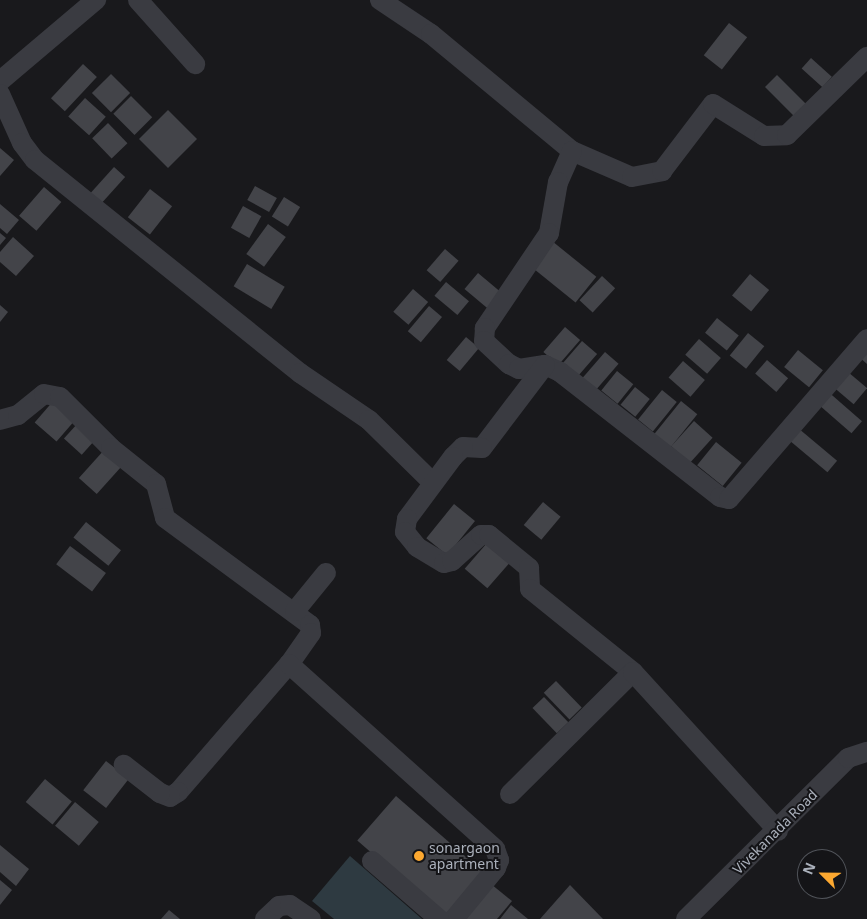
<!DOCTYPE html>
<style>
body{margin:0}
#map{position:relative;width:867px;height:919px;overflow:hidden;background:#19191c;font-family:"Noto Sans",sans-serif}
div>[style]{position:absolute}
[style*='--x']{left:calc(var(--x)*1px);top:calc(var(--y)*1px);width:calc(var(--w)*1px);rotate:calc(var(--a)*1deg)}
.water>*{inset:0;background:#2e3a41}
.building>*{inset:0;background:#434449;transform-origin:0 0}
.street>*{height:20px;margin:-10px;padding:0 10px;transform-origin:10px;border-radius:10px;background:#3a3b41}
.dots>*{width:14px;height:14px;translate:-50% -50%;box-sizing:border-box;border:2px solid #141417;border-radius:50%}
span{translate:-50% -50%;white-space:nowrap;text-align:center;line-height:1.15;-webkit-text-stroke:4px #141417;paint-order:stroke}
.street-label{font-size:14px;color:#abb1bc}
.poi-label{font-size:14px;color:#abb1bc}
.left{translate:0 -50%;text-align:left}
.north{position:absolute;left:797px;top:849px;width:50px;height:50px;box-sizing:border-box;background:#141417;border:1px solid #505359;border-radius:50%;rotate:293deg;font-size:14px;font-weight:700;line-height:20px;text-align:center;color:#abb1bc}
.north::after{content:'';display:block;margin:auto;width:18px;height:22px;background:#fca830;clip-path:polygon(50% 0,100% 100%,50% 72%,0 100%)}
</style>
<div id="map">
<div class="water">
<div style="clip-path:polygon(350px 856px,422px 919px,334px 919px,312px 901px)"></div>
</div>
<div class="building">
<div style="left:729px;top:23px;width:23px;height:41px;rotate:38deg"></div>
<div style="left:811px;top:58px;width:28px;height:14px;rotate:42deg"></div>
<div style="left:83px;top:64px;width:19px;height:47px;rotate:43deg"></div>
<div style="left:111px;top:74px;width:27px;height:27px;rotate:45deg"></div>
<div style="left:777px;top:75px;width:41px;height:17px;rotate:45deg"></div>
<div style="left:131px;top:96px;width:30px;height:25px;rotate:45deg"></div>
<div style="left:85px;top:98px;width:28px;height:25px;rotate:42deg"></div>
<div style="left:168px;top:110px;width:41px;height:41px;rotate:45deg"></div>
<div style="left:108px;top:123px;width:28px;height:22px;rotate:46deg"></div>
<div style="clip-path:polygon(0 148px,14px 160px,0 176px)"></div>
<div style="left:114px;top:167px;width:15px;height:37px;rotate:42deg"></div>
<div style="left:255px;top:186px;width:25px;height:16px;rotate:29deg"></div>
<div style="left:44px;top:187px;width:23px;height:38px;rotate:41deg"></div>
<div style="left:150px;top:189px;width:28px;height:36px;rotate:38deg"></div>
<div style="left:284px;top:197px;width:19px;height:23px;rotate:32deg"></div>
<div style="clip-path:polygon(0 204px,19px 220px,7px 234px,0 228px)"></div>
<div style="left:243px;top:206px;width:21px;height:25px;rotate:29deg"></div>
<div style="left:268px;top:224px;width:22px;height:37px;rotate:36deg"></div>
<div style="clip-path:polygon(0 233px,6px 238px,0 245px)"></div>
<div style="clip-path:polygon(13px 237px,34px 256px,16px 276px,0 262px,0 252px)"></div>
<div style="left:552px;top:241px;width:57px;height:33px;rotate:39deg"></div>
<div style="left:445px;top:249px;width:18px;height:28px;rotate:41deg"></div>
<div style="left:247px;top:264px;width:44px;height:26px;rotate:31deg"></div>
<div style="left:478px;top:273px;width:30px;height:21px;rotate:40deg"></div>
<div style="left:750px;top:274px;width:25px;height:28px;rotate:40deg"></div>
<div style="left:602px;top:276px;width:18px;height:33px;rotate:43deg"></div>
<div style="left:446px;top:282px;width:30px;height:18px;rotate:40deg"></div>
<div style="left:413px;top:289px;width:20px;height:30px;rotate:41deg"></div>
<div style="clip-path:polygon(0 305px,8px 312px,0 322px)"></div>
<div style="left:429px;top:306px;width:17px;height:33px;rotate:40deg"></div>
<div style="left:717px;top:318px;width:28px;height:19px;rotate:39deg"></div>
<div style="left:565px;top:327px;width:20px;height:33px;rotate:41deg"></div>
<div style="left:748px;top:333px;width:21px;height:29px;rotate:39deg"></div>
<div style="left:466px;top:337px;width:17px;height:30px;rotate:40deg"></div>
<div style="left:699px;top:339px;width:29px;height:21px;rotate:41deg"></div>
<div style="left:582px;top:341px;width:20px;height:33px;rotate:41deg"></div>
<div style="clip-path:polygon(867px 346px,867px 364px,858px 356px)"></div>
<div style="left:798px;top:350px;width:32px;height:22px;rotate:39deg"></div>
<div style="left:605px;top:352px;width:18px;height:35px;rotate:41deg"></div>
<div style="left:767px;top:360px;width:28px;height:18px;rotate:41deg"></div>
<div style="left:683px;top:361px;width:29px;height:22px;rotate:41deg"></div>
<div style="left:617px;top:371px;width:21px;height:25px;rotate:39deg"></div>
<div style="left:848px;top:372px;width:25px;height:21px;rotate:40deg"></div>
<div style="left:635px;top:387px;width:19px;height:23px;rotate:39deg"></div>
<div style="left:825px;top:389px;width:49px;height:16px;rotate:41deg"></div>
<div style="left:662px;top:390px;width:19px;height:38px;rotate:39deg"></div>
<div style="left:55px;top:399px;width:29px;height:31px;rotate:41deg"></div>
<div style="left:681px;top:401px;width:21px;height:43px;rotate:39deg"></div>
<div style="left:694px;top:421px;width:25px;height:34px;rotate:42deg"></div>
<div style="left:78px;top:423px;width:24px;height:21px;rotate:42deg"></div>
<div style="left:798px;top:428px;width:51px;height:15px;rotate:40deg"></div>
<div style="left:716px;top:442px;width:33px;height:30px;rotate:39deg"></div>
<div style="left:105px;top:449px;width:24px;height:39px;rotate:42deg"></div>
<div style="left:543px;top:502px;width:23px;height:30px;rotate:40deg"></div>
<div style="left:454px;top:504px;width:27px;height:44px;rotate:39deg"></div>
<div style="left:86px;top:522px;width:45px;height:20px;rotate:39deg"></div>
<div style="left:487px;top:543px;width:30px;height:34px;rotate:41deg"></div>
<div style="left:70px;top:546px;width:45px;height:23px;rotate:37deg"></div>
<div style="left:556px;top:681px;width:37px;height:17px;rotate:46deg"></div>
<div style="left:544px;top:697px;width:35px;height:16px;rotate:46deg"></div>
<div style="left:106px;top:761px;width:29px;height:37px;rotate:38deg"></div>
<div style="left:45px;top:779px;width:35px;height:30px;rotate:40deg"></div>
<div style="left:396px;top:796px;width:115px;height:59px;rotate:41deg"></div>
<div style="left:75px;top:802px;width:31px;height:31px;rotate:40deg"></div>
<div style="clip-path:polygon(0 845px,29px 869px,16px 886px,0 872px)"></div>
<div style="clip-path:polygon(0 880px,12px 890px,0 905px)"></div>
<div style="clip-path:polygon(491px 884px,512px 901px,497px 919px,461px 919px)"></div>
<div style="clip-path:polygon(570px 885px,603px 919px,540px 919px)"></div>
<div style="clip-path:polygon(511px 905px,528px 919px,500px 919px)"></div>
<div style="clip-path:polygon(169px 910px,180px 919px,161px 919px)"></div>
</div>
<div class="street">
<div style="--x:138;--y:0;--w:86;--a:48.3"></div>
<div style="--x:380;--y:0;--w:61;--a:33.7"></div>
<div style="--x:431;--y:34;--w:183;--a:39.7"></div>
<div style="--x:572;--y:151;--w:65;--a:23.4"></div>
<div style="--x:632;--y:177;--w:31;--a:-11"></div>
<div style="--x:662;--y:171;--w:84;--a:-52.7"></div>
<div style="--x:713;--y:104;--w:60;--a:32.1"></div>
<div style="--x:764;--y:136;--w:23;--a:-2"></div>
<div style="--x:787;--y:135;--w:112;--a:-44.3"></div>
<div style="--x:0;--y:81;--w:126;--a:-40.2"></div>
<div style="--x:0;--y:94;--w:54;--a:65.8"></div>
<div style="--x:22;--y:143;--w:21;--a:53"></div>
<div style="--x:35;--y:160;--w:340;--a:38.8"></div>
<div style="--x:300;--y:373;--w:83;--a:34.3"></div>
<div style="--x:369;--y:420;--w:90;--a:44.5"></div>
<div style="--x:572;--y:151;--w:34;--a:114"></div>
<div style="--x:558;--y:182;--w:52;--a:100"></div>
<div style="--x:549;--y:233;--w:115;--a:124"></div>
<div style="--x:485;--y:328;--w:13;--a:94"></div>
<div style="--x:484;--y:341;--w:34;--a:43"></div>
<div style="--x:509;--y:364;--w:11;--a:27"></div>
<div style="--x:519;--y:369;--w:26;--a:-9"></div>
<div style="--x:545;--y:365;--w:17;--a:25"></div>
<div style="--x:560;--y:372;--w:203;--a:38"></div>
<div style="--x:720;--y:497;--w:9;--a:13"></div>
<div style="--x:729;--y:499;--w:211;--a:-49.2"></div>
<div style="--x:545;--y:365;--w:104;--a:127.2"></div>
<div style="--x:482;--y:448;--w:19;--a:-177"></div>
<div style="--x:463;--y:447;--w:14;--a:135"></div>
<div style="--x:453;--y:457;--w:77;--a:126.6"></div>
<div style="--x:407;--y:519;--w:13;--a:99"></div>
<div style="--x:405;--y:532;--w:19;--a:51"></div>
<div style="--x:417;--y:547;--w:31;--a:31"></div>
<div style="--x:444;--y:563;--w:8;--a:-14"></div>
<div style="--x:452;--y:561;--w:39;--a:-42"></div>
<div style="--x:481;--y:535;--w:8;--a:0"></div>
<div style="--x:489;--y:535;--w:52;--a:39.5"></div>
<div style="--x:529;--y:568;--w:21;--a:87"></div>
<div style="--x:530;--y:589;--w:132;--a:38.9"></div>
<div style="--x:0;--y:420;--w:19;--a:-16"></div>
<div style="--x:18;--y:415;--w:33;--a:-39"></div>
<div style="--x:44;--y:394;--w:16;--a:11"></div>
<div style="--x:60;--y:397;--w:72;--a:45"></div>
<div style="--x:111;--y:448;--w:58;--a:38.7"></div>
<div style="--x:156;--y:484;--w:35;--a:75"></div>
<div style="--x:165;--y:518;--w:180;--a:36.4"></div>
<div style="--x:310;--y:625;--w:8;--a:83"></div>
<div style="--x:311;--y:633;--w:38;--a:125"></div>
<div style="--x:289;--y:664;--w:169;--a:130.9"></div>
<div style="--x:178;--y:792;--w:9;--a:148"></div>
<div style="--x:170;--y:797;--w:11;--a:-158"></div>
<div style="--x:160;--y:793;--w:46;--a:-142.1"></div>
<div style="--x:295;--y:611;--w:49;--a:-50.8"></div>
<div style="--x:289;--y:664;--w:277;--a:41.9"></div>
<div style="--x:495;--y:849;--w:12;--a:70"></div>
<div style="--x:499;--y:860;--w:9;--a:111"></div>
<div style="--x:496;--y:868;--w:66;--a:129.5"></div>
<div style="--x:510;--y:794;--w:173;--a:-44.8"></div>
<div style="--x:633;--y:672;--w:215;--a:47.6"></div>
<div style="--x:372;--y:861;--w:89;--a:40.9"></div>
<div style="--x:265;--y:919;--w:19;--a:-43"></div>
<div style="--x:279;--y:906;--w:11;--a:-5"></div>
<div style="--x:290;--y:905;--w:25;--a:34"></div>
<div style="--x:686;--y:919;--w:228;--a:-44.8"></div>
<div style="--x:848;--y:758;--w:20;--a:-18"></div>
</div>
<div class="dots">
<div style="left:419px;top:856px;background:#fca830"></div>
</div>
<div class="street-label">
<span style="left:775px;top:832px;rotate:-45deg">Vivekanada Road</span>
</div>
<div class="poi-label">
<span class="left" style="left:429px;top:856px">sonargaon<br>apartment</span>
</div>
<div class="north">N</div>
</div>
